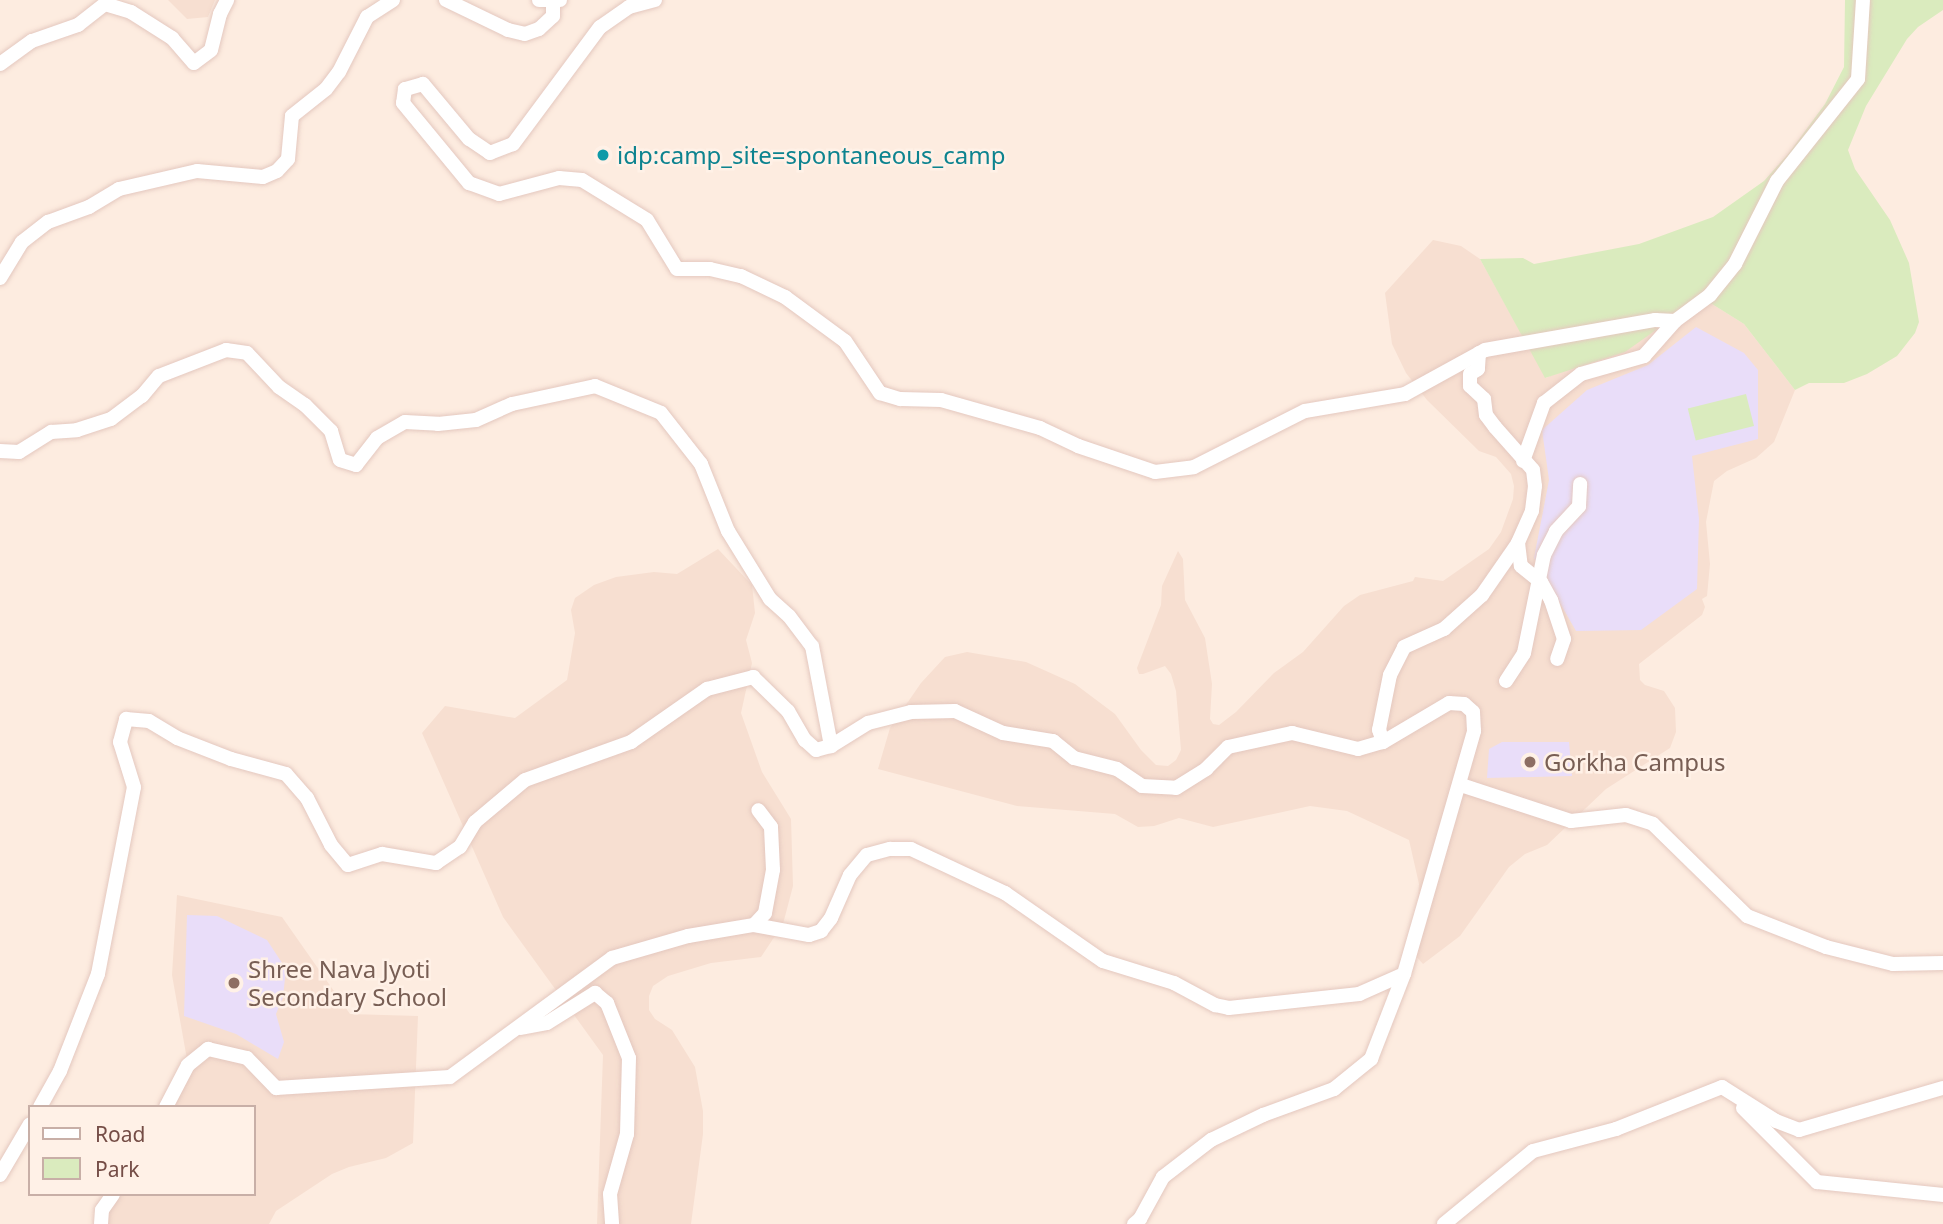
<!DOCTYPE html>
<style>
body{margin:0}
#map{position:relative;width:1943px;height:1224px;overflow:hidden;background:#fdece0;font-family:"Noto Sans",sans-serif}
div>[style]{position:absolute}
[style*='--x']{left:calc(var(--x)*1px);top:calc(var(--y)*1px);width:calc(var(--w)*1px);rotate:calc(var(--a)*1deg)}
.residential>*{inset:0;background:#f7dfd1}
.education>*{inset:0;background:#e9ddf9}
.green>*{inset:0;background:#daebbe;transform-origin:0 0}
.roads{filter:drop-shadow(0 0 2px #e4c8bf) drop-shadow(0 0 2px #e4c8bf)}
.minor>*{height:14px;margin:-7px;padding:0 7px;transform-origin:7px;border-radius:7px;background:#fff}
.dots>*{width:19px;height:19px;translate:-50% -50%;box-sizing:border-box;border:4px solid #fff1e7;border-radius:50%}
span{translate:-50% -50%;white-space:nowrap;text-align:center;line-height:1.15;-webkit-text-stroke:5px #fff1e7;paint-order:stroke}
.culture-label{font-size:24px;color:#0d838f}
.left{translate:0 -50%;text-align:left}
.education-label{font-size:24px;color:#785e54}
.legend{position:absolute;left:28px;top:1105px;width:228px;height:91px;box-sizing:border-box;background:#fff1e7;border:2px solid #c8afa7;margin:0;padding:9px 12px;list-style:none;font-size:21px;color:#754d46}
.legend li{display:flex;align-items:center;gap:14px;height:35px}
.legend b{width:35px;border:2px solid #c8afa7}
</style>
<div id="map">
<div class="residential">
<div style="clip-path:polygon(168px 0,215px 0,208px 17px,187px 19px)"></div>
<div style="clip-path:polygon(1433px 240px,1461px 246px,1480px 259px,1546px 378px,1678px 315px,1712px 304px,1744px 324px,1795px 390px,1774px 442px,1756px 458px,1727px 471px,1714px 481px,1706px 522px,1710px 564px,1707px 596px,1702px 599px,1705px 607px,1702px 615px,1639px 664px,1640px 680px,1645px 685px,1664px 691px,1675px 708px,1676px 732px,1670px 748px,1606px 789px,1547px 845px,1525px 854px,1509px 867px,1460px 936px,1423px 964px,1415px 955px,1419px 884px,1409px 840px,1347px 811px,1310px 806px,1213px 827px,1179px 818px,1154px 826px,1138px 827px,1115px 814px,1017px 806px,878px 769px,890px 728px,921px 683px,945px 657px,967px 652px,1026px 662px,1075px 684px,1115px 714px,1141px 750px,1156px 765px,1168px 766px,1176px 760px,1181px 750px,1176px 691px,1171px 674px,1165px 666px,1143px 674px,1139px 674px,1137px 668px,1161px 605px,1162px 586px,1178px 551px,1183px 559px,1185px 600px,1205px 638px,1212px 684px,1210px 719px,1213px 724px,1219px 725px,1236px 712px,1274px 673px,1303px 652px,1344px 606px,1360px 595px,1413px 581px,1415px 577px,1443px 581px,1489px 549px,1501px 532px,1513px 499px,1514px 486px,1511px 474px,1496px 457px,1479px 451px,1427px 400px,1406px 373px,1392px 344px,1385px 293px)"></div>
<div style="clip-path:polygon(718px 549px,752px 585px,755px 613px,746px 640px,752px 663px,741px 713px,762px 772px,791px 819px,793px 886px,783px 924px,761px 957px,711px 963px,668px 976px,653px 986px,649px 996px,649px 1010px,655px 1019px,672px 1030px,695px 1067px,703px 1111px,703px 1134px,691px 1224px,597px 1224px,603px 1055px,503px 917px,422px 733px,445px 706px,515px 718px,567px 680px,575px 633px,571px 610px,575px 598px,594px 585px,616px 577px,654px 572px,677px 574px)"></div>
<div style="clip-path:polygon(177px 895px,282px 917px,350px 1014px,418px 1016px,413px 1143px,386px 1158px,349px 1167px,332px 1174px,276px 1211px,269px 1224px,101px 1224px,113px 1194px,254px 1194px,254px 1107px,166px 1107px,188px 1065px,172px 975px)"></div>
</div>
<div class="education">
<div style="clip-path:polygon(1696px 327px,1744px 353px,1758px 370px,1758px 439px,1692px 456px,1699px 519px,1697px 589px,1641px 630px,1576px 631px,1534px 558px,1549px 480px,1542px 430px,1587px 390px,1648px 365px)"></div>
<div style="clip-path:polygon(1502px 742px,1569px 742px,1572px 776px,1487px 778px,1489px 749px)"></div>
<div style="clip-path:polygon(187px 915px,217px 916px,267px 940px,286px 969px,283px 997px,276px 1014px,284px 1042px,278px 1059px,236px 1034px,184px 1016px)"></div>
</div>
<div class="green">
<div style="clip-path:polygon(1845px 0,1943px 0,1943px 10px,1918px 27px,1907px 39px,1866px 106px,1848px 150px,1855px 169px,1890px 220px,1909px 263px,1919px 322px,1915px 333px,1897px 356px,1867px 374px,1844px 383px,1809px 383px,1795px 390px,1744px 324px,1712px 304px,1677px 315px,1625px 352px,1545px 378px,1480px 259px,1523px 258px,1534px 264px,1639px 244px,1713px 217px,1764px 181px,1789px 153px,1825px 104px,1844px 67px)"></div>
<div style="left:1746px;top:394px;width:33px;height:60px;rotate:76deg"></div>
</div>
<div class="roads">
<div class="minor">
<div style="--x:446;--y:0;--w:69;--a:25.8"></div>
<div style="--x:508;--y:30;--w:17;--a:13"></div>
<div style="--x:525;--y:34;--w:15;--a:-20"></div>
<div style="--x:539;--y:29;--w:19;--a:-43"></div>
<div style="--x:553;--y:16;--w:15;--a:-90"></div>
<div style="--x:539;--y:0;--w:21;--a:0"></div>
<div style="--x:655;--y:0;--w:27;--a:165"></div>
<div style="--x:629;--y:7;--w:35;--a:145"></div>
<div style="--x:600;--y:27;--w:146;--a:126.6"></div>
<div style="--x:513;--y:144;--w:25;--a:159"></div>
<div style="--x:490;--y:153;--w:25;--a:-146"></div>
<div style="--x:469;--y:139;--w:72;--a:-129.9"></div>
<div style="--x:423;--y:84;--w:19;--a:164"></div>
<div style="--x:405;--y:89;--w:14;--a:98"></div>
<div style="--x:403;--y:103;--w:104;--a:50.5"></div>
<div style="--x:469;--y:183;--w:32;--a:20"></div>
<div style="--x:499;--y:194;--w:62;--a:-14.9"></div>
<div style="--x:559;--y:178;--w:23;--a:5"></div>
<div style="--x:582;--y:180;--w:76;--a:31.6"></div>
<div style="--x:647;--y:220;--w:57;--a:58.5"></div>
<div style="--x:677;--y:269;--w:33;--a:0"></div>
<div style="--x:710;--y:269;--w:32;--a:13"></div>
<div style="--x:741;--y:276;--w:49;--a:25.5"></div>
<div style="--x:785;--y:297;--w:74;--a:36.3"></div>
<div style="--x:845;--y:341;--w:63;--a:56.1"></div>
<div style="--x:880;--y:393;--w:21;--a:17"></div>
<div style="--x:900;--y:399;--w:41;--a:1.4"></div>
<div style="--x:941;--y:400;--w:103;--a:15.8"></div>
<div style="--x:1040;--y:428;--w:42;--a:25.3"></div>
<div style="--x:1078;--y:446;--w:81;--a:18.7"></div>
<div style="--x:1155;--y:472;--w:39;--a:-7"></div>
<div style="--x:1194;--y:467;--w:124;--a:-26.8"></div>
<div style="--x:1305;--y:411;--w:101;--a:-9.6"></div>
<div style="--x:1405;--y:394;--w:91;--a:-28.8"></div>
<div style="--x:1485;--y:350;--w:173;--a:-10"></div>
<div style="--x:1655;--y:320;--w:20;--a:3"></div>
<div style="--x:0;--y:64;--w:39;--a:-36"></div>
<div style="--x:32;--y:41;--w:49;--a:-19.2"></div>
<div style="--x:78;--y:25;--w:34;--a:-38"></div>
<div style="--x:105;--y:4;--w:27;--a:17"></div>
<div style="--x:131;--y:12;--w:49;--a:32.4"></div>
<div style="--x:172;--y:38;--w:33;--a:49"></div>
<div style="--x:194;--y:63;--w:21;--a:-37"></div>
<div style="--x:211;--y:50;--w:37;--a:-76"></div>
<div style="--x:220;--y:14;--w:16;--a:-63"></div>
<div style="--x:0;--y:278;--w:42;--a:-58.6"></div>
<div style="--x:22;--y:242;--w:33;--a:-38"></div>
<div style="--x:48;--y:222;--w:44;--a:-20.1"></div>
<div style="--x:89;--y:207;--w:35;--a:-31"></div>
<div style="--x:119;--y:189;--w:80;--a:-13"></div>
<div style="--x:197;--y:171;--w:66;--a:5.2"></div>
<div style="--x:263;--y:177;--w:15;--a:-23"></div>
<div style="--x:277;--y:171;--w:16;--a:-47"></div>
<div style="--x:288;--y:159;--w:43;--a:-84.7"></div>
<div style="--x:292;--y:116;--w:43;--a:-38.5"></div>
<div style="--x:326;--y:89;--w:21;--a:-53"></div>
<div style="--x:339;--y:72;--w:62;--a:-63"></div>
<div style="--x:367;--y:17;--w:31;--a:-33"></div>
<div style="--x:1479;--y:353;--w:16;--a:94"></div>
<div style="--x:1478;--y:369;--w:9;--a:148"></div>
<div style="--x:1470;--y:374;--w:12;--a:90"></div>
<div style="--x:1470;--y:386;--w:19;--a:43"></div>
<div style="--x:1484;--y:399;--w:16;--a:83"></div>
<div style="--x:1486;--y:415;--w:15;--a:53"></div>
<div style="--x:1495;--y:427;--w:57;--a:48.5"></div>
<div style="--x:1533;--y:470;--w:16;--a:83"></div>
<div style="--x:1535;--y:486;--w:25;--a:97"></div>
<div style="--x:1532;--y:511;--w:35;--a:114"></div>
<div style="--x:1518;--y:543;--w:23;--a:83"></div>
<div style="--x:1521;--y:566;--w:26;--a:39"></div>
<div style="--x:1541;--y:582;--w:21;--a:61"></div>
<div style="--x:1551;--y:600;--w:41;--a:71.6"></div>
<div style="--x:1564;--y:639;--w:21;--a:109"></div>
<div style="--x:0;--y:451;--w:19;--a:3"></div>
<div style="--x:19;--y:452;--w:38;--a:-32"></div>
<div style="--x:51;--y:432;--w:26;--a:-4"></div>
<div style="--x:77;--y:430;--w:36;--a:-18"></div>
<div style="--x:111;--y:419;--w:39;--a:-37"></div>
<div style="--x:142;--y:396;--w:26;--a:-50"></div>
<div style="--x:159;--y:376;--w:72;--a:-21.2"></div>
<div style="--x:226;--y:350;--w:21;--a:8"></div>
<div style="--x:247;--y:353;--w:47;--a:46.7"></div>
<div style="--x:279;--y:387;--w:32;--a:35"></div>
<div style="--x:305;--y:405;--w:37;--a:45"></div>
<div style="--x:331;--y:431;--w:30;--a:73"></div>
<div style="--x:340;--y:460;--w:17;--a:17"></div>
<div style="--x:356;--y:465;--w:34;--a:-52"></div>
<div style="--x:377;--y:438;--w:32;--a:-30"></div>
<div style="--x:405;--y:422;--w:33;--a:3"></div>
<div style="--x:438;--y:424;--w:38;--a:-6"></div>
<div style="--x:476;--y:420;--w:39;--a:-24"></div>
<div style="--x:512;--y:404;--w:85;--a:-12.2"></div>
<div style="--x:595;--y:386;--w:71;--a:22.2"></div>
<div style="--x:661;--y:413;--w:65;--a:51.9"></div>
<div style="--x:701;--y:464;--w:72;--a:68.1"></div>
<div style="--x:728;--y:531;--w:80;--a:58.3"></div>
<div style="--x:770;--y:599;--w:25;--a:42"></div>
<div style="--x:789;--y:616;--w:38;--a:53"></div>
<div style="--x:812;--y:646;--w:102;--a:79.2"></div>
<div style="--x:1523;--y:461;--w:62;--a:-70.1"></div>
<div style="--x:1544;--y:403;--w:47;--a:-38.1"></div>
<div style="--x:1581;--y:374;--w:66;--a:-15.9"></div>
<div style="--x:1644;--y:356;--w:47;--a:-48.5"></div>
<div style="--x:1675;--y:321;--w:44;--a:-36.6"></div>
<div style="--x:1710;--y:295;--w:40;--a:-51"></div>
<div style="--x:1735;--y:264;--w:93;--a:-63.2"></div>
<div style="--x:1777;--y:181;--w:130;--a:-51.5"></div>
<div style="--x:1858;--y:79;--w:79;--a:-86.4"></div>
<div style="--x:1506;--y:681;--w:33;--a:-57"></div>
<div style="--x:1524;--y:653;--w:100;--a:-78.5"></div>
<div style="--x:1544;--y:555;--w:27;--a:-63"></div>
<div style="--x:1556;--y:531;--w:34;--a:-47"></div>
<div style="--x:1579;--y:506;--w:22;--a:-87"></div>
<div style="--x:1461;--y:785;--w:116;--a:18.1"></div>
<div style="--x:1571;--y:821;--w:55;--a:-6.2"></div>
<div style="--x:1626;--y:815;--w:28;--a:18"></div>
<div style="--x:1653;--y:824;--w:132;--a:44.4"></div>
<div style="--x:1747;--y:916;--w:85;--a:21.4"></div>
<div style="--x:1826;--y:947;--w:69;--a:14.2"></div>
<div style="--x:1893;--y:964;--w:50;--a:-1.1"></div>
<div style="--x:754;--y:925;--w:16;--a:-47"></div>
<div style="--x:765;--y:913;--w:44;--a:-79.5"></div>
<div style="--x:773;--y:870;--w:43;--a:-92.7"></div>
<div style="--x:771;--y:827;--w:21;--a:-127"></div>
<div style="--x:521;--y:1028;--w:26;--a:-11"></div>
<div style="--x:547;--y:1023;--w:57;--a:-32"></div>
<div style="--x:595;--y:993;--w:16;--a:40"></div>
<div style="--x:607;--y:1003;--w:59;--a:68.2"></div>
<div style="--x:629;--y:1058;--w:76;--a:91.5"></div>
<div style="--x:627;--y:1134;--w:62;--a:105.8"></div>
<div style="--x:610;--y:1194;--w:30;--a:86"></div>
<div style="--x:40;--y:1107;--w:41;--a:-60.9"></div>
<div style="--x:60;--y:1071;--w:104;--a:-68.6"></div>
<div style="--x:98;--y:974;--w:190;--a:-79.1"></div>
<div style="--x:134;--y:787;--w:47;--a:-107.3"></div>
<div style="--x:120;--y:742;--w:24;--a:-75"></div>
<div style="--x:126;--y:719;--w:23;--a:5"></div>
<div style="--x:149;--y:721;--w:33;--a:31"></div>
<div style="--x:177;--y:738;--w:58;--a:21.3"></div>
<div style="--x:231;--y:759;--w:57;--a:15.3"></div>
<div style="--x:286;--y:774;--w:32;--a:49"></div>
<div style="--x:307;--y:798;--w:53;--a:62.9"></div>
<div style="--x:331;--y:845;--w:26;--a:50"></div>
<div style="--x:348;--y:865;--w:36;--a:-18"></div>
<div style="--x:382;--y:854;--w:55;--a:9.5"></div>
<div style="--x:436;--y:863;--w:29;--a:-34"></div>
<div style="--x:460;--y:847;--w:29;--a:-59"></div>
<div style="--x:475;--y:822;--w:65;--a:-40"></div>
<div style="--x:525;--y:780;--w:113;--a:-19.7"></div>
<div style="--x:631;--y:742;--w:93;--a:-34.9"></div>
<div style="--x:707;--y:689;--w:48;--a:-14.6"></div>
<div style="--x:753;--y:677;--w:49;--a:44.2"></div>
<div style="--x:788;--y:711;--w:34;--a:60"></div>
<div style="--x:805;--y:740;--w:15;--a:42"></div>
<div style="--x:816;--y:750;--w:16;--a:-15"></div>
<div style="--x:831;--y:746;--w:44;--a:-31.9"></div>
<div style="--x:868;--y:723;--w:44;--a:-14.3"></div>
<div style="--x:911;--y:712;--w:44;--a:-1.3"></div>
<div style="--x:955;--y:711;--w:53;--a:24.6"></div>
<div style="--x:1003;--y:733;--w:51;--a:9.1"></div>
<div style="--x:1053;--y:741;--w:27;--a:39"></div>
<div style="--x:1074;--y:758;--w:44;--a:14.3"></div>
<div style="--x:1117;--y:769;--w:30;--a:34"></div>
<div style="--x:1142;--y:786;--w:34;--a:3"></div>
<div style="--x:1176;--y:788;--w:36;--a:-32"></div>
<div style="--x:1206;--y:769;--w:31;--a:-45"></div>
<div style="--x:1228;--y:747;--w:66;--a:-12.3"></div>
<div style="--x:1292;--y:733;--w:68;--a:13.6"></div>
<div style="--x:1358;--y:749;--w:26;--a:-16"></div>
<div style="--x:166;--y:1107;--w:47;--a:-62.4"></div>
<div style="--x:188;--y:1065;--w:26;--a:-39"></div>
<div style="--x:208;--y:1049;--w:40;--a:13"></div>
<div style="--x:247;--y:1058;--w:42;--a:46"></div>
<div style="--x:276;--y:1088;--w:174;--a:-3.6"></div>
<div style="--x:450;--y:1077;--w:201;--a:-36.3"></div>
<div style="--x:612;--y:958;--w:79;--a:-16.1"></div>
<div style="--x:688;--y:936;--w:67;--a:-9.5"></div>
<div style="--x:754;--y:925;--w:56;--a:10.3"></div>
<div style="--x:809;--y:935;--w:13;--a:-18"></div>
<div style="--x:821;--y:931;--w:16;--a:-52"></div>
<div style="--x:831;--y:918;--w:47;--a:-66.2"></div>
<div style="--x:850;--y:875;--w:26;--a:-50"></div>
<div style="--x:867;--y:855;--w:24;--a:-15"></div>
<div style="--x:890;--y:849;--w:21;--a:0"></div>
<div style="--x:911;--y:849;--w:104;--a:25.1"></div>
<div style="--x:1005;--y:893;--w:119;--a:34.8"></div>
<div style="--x:1103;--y:961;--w:74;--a:17.2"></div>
<div style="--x:1174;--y:983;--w:47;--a:28.2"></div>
<div style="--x:1215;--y:1005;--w:14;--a:12"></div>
<div style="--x:1229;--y:1008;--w:131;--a:-6.1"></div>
<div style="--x:1359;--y:994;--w:49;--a:-24"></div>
<div style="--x:1404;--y:974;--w:253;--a:-73.9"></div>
<div style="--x:1474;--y:731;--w:19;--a:-93"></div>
<div style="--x:1473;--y:712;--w:12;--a:-138"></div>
<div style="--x:1464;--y:704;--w:15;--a:-176"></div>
<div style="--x:1449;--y:703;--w:77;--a:149.4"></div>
<div style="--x:1383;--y:742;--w:13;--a:-108"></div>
<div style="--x:1379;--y:730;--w:56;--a:-78.7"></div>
<div style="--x:1390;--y:675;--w:31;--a:-63"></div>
<div style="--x:1404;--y:647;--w:44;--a:-24.2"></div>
<div style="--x:1444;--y:629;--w:51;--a:-41.8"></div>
<div style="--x:1482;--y:595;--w:63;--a:-55.3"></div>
<div style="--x:1743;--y:1108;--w:105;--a:45"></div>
<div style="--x:1817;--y:1182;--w:127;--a:5.9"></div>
<div style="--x:0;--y:1175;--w:59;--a:-59.5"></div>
<div style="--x:101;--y:1224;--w:14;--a:-86"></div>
<div style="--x:102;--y:1210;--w:19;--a:-55"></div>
<div style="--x:1134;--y:1224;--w:8;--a:-40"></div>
<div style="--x:1140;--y:1219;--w:48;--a:-61.3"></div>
<div style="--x:1163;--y:1177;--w:61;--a:-37.6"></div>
<div style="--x:1211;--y:1140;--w:58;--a:-25.7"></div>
<div style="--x:1263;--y:1115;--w:76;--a:-20.1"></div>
<div style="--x:1334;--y:1089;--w:48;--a:-39"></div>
<div style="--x:1371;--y:1059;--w:91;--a:-68.8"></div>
<div style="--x:1444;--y:1224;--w:115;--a:-39.4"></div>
<div style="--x:1533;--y:1151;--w:86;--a:-14.8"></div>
<div style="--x:1616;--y:1129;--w:114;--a:-21.6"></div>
<div style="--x:1722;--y:1087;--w:64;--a:32.2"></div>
<div style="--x:1776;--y:1121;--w:25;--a:21"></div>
<div style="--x:1799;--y:1130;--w:150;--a:-16.3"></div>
</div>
</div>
<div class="dots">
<div style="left:603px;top:155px;background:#0f9aa8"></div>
<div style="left:1530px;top:762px;background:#8d6e63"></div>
<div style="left:234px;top:983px;background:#8d6e63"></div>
</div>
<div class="culture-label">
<span class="left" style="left:617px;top:155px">idp:camp_site=spontaneous_camp</span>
</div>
<div class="education-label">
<span class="left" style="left:1544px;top:762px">Gorkha Campus</span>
<span class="left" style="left:248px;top:983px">Shree Nava Jyoti<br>Secondary School</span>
</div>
<ul class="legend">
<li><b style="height:9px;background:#fff"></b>Road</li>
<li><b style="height:19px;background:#daebbe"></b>Park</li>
</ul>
</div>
